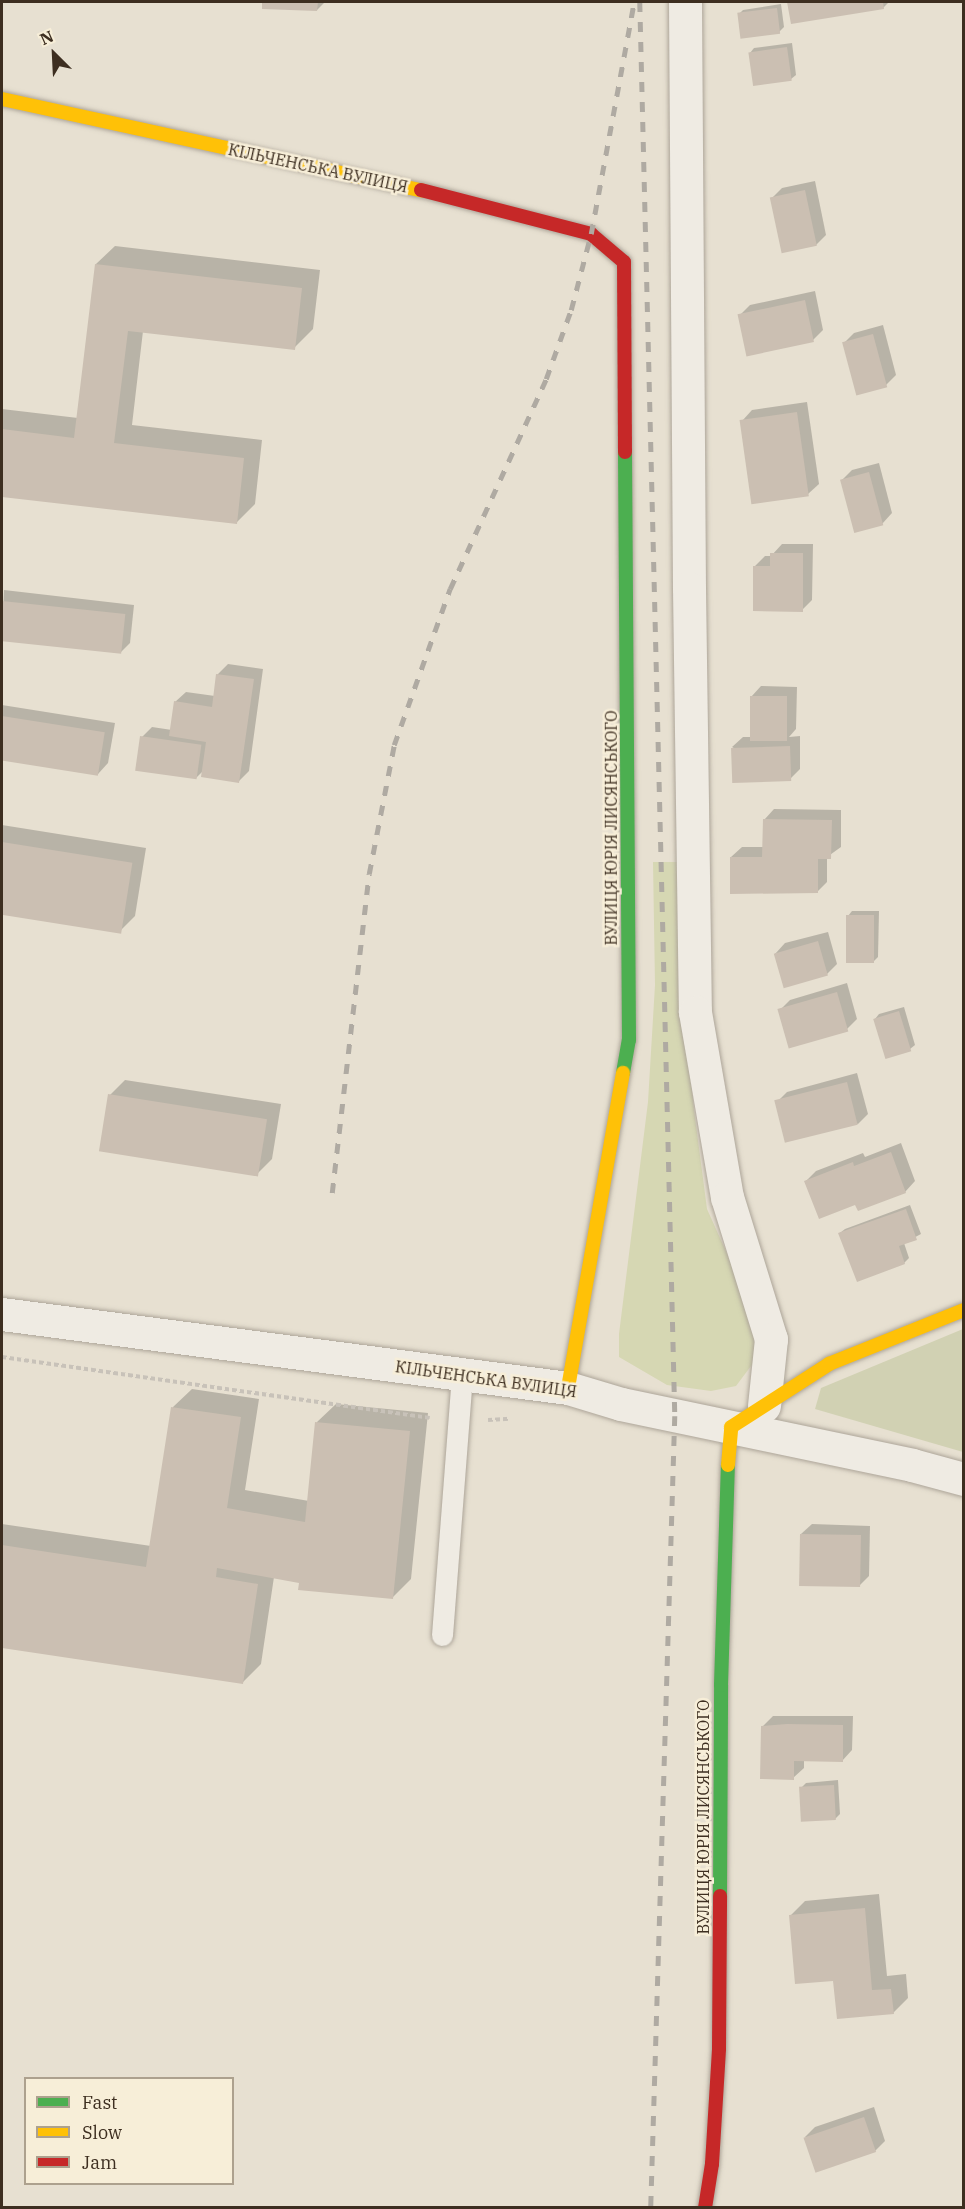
<!DOCTYPE html>
<meta charset="utf-8">
<style>
body{margin:0}
#map{position:relative;width:965px;height:2209px;overflow:hidden;background:#e7e0d1;font-family:"IBM Plex Serif",serif}
div>[style]{position:absolute}
[style*='--x']{left:calc(var(--x)*1px);top:calc(var(--y)*1px);width:calc(var(--w)*1px);rotate:calc(var(--a)*1deg)}
.green>*{inset:0;background:#d6d7b3}
.cemetery>*{inset:0;background:#d1d1b3}
.shadow>*{inset:0;background:#0003}
.building>*{inset:0;background:#cbbfb2;transform-origin:0 0}
.path>*{height:4px;margin-top:-2px;transform-origin:0;background:repeating-linear-gradient(90deg,#c8c2b9 0 4.5px,transparent 0 7.5px)}
.roads{filter:drop-shadow(0 0 2px #ada599) drop-shadow(0 0 2px #ada599)}
.lane>*{height:21px;margin:-10.5px;padding:0 10.5px;transform-origin:10.5px;border-radius:10.5px;background:#efebe3}
.street>*{height:33px;margin:-16.5px;padding:0 16.5px;transform-origin:16.5px;border-radius:16.5px;background:#efebe3}
.fast>*{height:14px;margin:-7px;padding:0 7px;transform-origin:7px;border-radius:7px;background:#4caf50}
.slow>*{height:14px;margin:-7px;padding:0 7px;transform-origin:7px;border-radius:7px;background:#ffc107}
.jam>*{height:14px;margin:-7px;padding:0 7px;transform-origin:7px;border-radius:7px;background:#c62828}
.rail>*{height:4.5px;margin-top:-2.25px;transform-origin:0;background:repeating-linear-gradient(90deg,#afaaa2 0 10px,transparent 0 20px)}
span{translate:-50% -50%;white-space:nowrap;text-align:center;line-height:1.15;-webkit-text-stroke:5px #f7eed8;paint-order:stroke}
.street-label{font-size:16px;color:#3d2e20}
.frame{position:absolute;inset:0;border:3px solid #3d2e20;pointer-events:none}
.legend{position:absolute;left:24px;top:2077px;width:210px;height:108px;box-sizing:border-box;background:#f7eed8;border:2px solid #ada18e;margin:0;padding:8px 10px;list-style:none;font-size:18px;color:#3d2e20}
.legend li{display:flex;align-items:center;gap:12px;height:30px}
.legend b{width:30px;border:2px solid #ada18e}
.north{position:absolute;left:24px;top:24px;width:60px;height:60px;-webkit-text-stroke:4px #f7eed8;paint-order:stroke;rotate:336deg;font-size:16px;font-weight:700;line-height:24px;text-align:center;color:#3d2e20}
.north::after{content:'';display:block;margin:auto;width:21px;height:27px;background:#3d2e20;clip-path:polygon(50% 0,100% 100%,50% 72%,0 100%)}
</style>
<div id="map">
<div class="green">
<div style="clip-path:polygon(653px 862px,685px 862px,686px 1027px,694px 1110px,707px 1209px,738px 1278px,755px 1330px,754px 1362px,736px 1386px,711px 1391px,667px 1385px,619px 1357px,619px 1334px,648px 1102px,655px 985px)"></div>
</div>
<div class="cemetery">
<div style="clip-path:polygon(963px 1329px,963px 1452px,815px 1409px,821px 1388px)"></div>
</div>
<div class="shadow">
<div style="clip-path:polygon(264px 2px,325px 2px,317px 10px,263px 7px)"></div>
<div style="clip-path:polygon(789px 2px,889px 2px,883px 8px,792px 22px)"></div>
<div style="clip-path:polygon(781px 4px,784px 27px,779px 32px,739px 14px,743px 10px)"></div>
<div style="clip-path:polygon(792px 43px,796px 75px,791px 79px,750px 53px,754px 48px)"></div>
<div style="clip-path:polygon(815px 181px,826px 235px,816px 245px,772px 198px,782px 188px)"></div>
<div style="clip-path:polygon(115px 246px,320px 270px,313px 329px,294px 348px,143px 331px,132px 425px,262px 440px,255px 504px,236px 523px,2px 495px,2px 409px,78px 418px,96px 264px)"></div>
<div style="clip-path:polygon(815px 291px,823px 330px,813px 340px,740px 315px,750px 305px)"></div>
<div style="clip-path:polygon(883px 325px,896px 375px,886px 385px,844px 343px,854px 333px)"></div>
<div style="clip-path:polygon(807px 402px,819px 484px,808px 494px,742px 421px,752px 410px)"></div>
<div style="clip-path:polygon(879px 463px,892px 513px,882px 524px,842px 480px,852px 470px)"></div>
<div style="clip-path:polygon(782px 544px,813px 544px,812px 600px,802px 610px,755px 566px,765px 556px,771px 556px)"></div>
<div style="clip-path:polygon(4px 590px,134px 605px,130px 643px,120px 653px,2px 639px)"></div>
<div style="clip-path:polygon(228px 664px,263px 669px,249px 771px,239px 781px,204px 770px,196px 778px,142px 737px,152px 727px,172px 730px,175px 702px,186px 692px,215px 696px,217px 675px)"></div>
<div style="clip-path:polygon(761px 686px,797px 687px,796px 729px,789px 737px,800px 736px,800px 769px,790px 779px,732px 747px,743px 737px,751px 737px,751px 697px)"></div>
<div style="clip-path:polygon(2px 705px,115px 723px,108px 763px,98px 774px,2px 759px)"></div>
<div style="clip-path:polygon(774px 809px,841px 810px,841px 847px,827px 857px,827px 882px,817px 892px,731px 857px,742px 847px,764px 847px,764px 820px)"></div>
<div style="clip-path:polygon(2px 825px,146px 848px,135px 916px,120px 931px,2px 912px)"></div>
<div style="clip-path:polygon(852px 911px,879px 911px,878px 957px,873px 962px,848px 916px)"></div>
<div style="clip-path:polygon(828px 932px,837px 964px,827px 974px,775px 954px,785px 943px)"></div>
<div style="clip-path:polygon(847px 983px,857px 1019px,847px 1029px,780px 1010px,790px 1000px)"></div>
<div style="clip-path:polygon(904px 1007px,915px 1045px,910px 1049px,875px 1019px,879px 1014px)"></div>
<div style="clip-path:polygon(857px 1073px,868px 1114px,858px 1124px,777px 1102px,787px 1092px)"></div>
<div style="clip-path:polygon(125px 1080px,281px 1104px,272px 1159px,257px 1174px,110px 1095px)"></div>
<div style="clip-path:polygon(901px 1143px,915px 1181px,905px 1192px,806px 1181px,816px 1171px,863px 1153px,865px 1157px)"></div>
<div style="clip-path:polygon(910px 1205px,921px 1234px,904px 1243px,909px 1258px,904px 1263px,840px 1233px,845px 1229px)"></div>
<div style="clip-path:polygon(192px 1389px,259px 1399px,245px 1490px,309px 1501px,317px 1422px,336px 1404px,428px 1413px,411px 1579px,392px 1598px,274px 1577px,261px 1664px,242px 1683px,2px 1647px,2px 1524px,151px 1546px,173px 1407px)"></div>
<div style="clip-path:polygon(812px 1524px,870px 1526px,869px 1576px,859px 1586px,801px 1534px)"></div>
<div style="clip-path:polygon(773px 1716px,853px 1716px,852px 1750px,842px 1761px,804px 1760px,804px 1768px,793px 1778px,763px 1726px)"></div>
<div style="clip-path:polygon(838px 1780px,840px 1814px,835px 1819px,801px 1788px,806px 1783px)"></div>
<div style="clip-path:polygon(879px 1894px,887px 1976px,906px 1974px,908px 1998px,893px 2013px,834px 1979px,790px 1916px,805px 1901px)"></div>
<div style="clip-path:polygon(874px 2107px,885px 2141px,875px 2151px,805px 2137px,815px 2127px)"></div>
</div>
<div class="building">
<div style="clip-path:polygon(262px 2px,318px 2px,317px 11px,262px 9px)"></div>
<div style="clip-path:polygon(787px 2px,883px 2px,884px 9px,791px 24px)"></div>
<div style="left:777px;top:8px;width:26px;height:40px;rotate:83deg"></div>
<div style="left:787px;top:47px;width:34px;height:39px;rotate:82deg"></div>
<div style="left:805px;top:190px;width:57px;height:36px;rotate:78deg"></div>
<div style="clip-path:polygon(95px 264px,302px 288px,295px 350px,128px 331px,114px 443px,244px 458px,237px 524px,2px 497px,2px 429px,74px 438px)"></div>
<div style="left:805px;top:300px;width:43px;height:69px;rotate:78deg"></div>
<div style="left:873px;top:334px;width:55px;height:32px;rotate:75deg"></div>
<div style="left:797px;top:412px;width:85px;height:58px;rotate:82deg"></div>
<div style="left:869px;top:472px;width:55px;height:30px;rotate:75deg"></div>
<div style="clip-path:polygon(770px 553px,803px 553px,803px 612px,753px 611px,753px 566px,770px 566px)"></div>
<div style="left:2px;top:601px;width:124px;height:40px;rotate:6deg"></div>
<div style="clip-path:polygon(216px 674px,254px 679px,239px 783px,201px 777px,206px 742px,169px 736px,174px 701px,212px 707px)"></div>
<div style="left:750px;top:696px;width:37px;height:45px"></div>
<div style="left:2px;top:716px;width:104px;height:44px;rotate:9deg"></div>
<div style="left:140px;top:736px;width:62px;height:35px;rotate:8deg"></div>
<div style="left:790px;top:746px;width:35px;height:59px;rotate:88deg"></div>
<div style="clip-path:polygon(763px 819px,832px 820px,831px 859px,818px 859px,818px 893px,730px 894px,730px 857px,762px 857px)"></div>
<div style="left:2px;top:842px;width:132px;height:72px;rotate:9deg"></div>
<div style="left:874px;top:915px;width:48px;height:28px;rotate:90deg"></div>
<div style="left:818px;top:941px;width:36px;height:46px;rotate:74deg"></div>
<div style="left:837px;top:992px;width:41px;height:62px;rotate:74deg"></div>
<div style="left:899px;top:1011px;width:42px;height:27px;rotate:73deg"></div>
<div style="left:847px;top:1082px;width:44px;height:75px;rotate:76deg"></div>
<div style="left:108px;top:1094px;width:161px;height:58px;rotate:9deg"></div>
<div style="clip-path:polygon(891px 1152px,906px 1193px,858px 1211px,855px 1205px,819px 1219px,804px 1181px,853px 1162px,854px 1166px)"></div>
<div style="clip-path:polygon(906px 1209px,917px 1240px,899px 1246px,905px 1264px,857px 1282px,838px 1233px)"></div>
<div style="clip-path:polygon(171px 1407px,241px 1417px,227px 1508px,305px 1522px,315px 1422px,410px 1431px,393px 1599px,298px 1590px,299px 1583px,217px 1568px,216px 1577px,258px 1584px,243px 1684px,2px 1648px,2px 1545px,146px 1567px)"></div>
<div style="left:800px;top:1534px;width:61px;height:52px;rotate:1deg"></div>
<div style="clip-path:polygon(787px 1724px,843px 1725px,843px 1762px,794px 1761px,794px 1780px,760px 1779px,761px 1726px)"></div>
<div style="left:834px;top:1785px;width:35px;height:35px;rotate:87deg"></div>
<div style="clip-path:polygon(865px 1908px,872px 1990px,891px 1989px,894px 2014px,837px 2019px,833px 1981px,795px 1984px,789px 1915px)"></div>
<div style="left:864px;top:2117px;width:37px;height:64px;rotate:71deg"></div>
</div>
<div class="path">
<div style="--x:2;--y:1357;--w:432;--a:8.1"></div>
<div style="--x:488;--y:1420;--w:22;--a:-3"></div>
</div>
<div class="roads">
<div class="lane">
<div style="--x:442;--y:1635;--w:262;--a:-85.6"></div>
</div>
<div class="street">
<div style="--x:685;--y:2;--w:586;--a:89.61"></div>
<div style="--x:689;--y:588;--w:424;--a:89.2"></div>
<div style="--x:695;--y:1012;--w:188;--a:80.2"></div>
<div style="--x:727;--y:1197;--w:149;--a:72.8"></div>
<div style="--x:771;--y:1339;--w:67;--a:96"></div>
<div style="--x:2;--y:1314;--w:571;--a:7.45"></div>
<div style="--x:568;--y:1388;--w:55;--a:16.8"></div>
<div style="--x:621;--y:1404;--w:297;--a:11.8"></div>
<div style="--x:912;--y:1465;--w:54;--a:15.1"></div>
</div>
<div class="fast">
<div style="--x:623;--y:1073;--w:34;--a:-80"></div>
<div style="--x:629;--y:1040;--w:588;--a:-90.39"></div>
<div style="--x:720;--y:1896;--w:211;--a:-89.7"></div>
<div style="--x:721;--y:1685;--w:220;--a:-88.2"></div>
</div>
<div class="slow">
<div style="--x:2;--y:99;--w:429;--a:12.3"></div>
<div style="--x:568;--y:1388;--w:320;--a:-80.1"></div>
<div style="--x:728;--y:1465;--w:38;--a:-85"></div>
<div style="--x:731;--y:1427;--w:117;--a:-32.7"></div>
<div style="--x:829;--y:1364;--w:145;--a:-21.8"></div>
</div>
<div class="jam">
<div style="--x:421;--y:190;--w:176;--a:14.5"></div>
<div style="--x:591;--y:234;--w:43;--a:40.3"></div>
<div style="--x:624;--y:262;--w:190;--a:89.7"></div>
<div style="--x:705;--y:2208;--w:45;--a:-81"></div>
<div style="--x:712;--y:2164;--w:116;--a:-86.5"></div>
<div style="--x:719;--y:2048;--w:152;--a:-89.6"></div>
</div>
</div>
<div class="rail">
<div style="--x:640;--y:2;--w:1414;--a:88.58"></div>
<div style="--x:675;--y:1416;--w:792;--a:91.74"></div>
<div style="--x:332;--y:1193;--w:321;--a:-83.4"></div>
<div style="--x:369;--y:874;--w:131;--a:-79"></div>
<div style="--x:394;--y:745;--w:166;--a:-70.3"></div>
<div style="--x:450;--y:589;--w:231;--a:-65.4"></div>
<div style="--x:546;--y:379;--w:73;--a:-70.1"></div>
<div style="--x:571;--y:310;--w:79;--a:-75.3"></div>
<div style="--x:591;--y:234;--w:236;--a:-79.5"></div>
</div>
<div class="street-label">
<span style="left:318px;top:168px;rotate:12deg">КІЛЬЧЕНСЬКА ВУЛИЦЯ</span>
<span style="left:611px;top:828px;rotate:-90deg">ВУЛИЦЯ ЮРІЯ ЛИСЯНСЬКОГО</span>
<span style="left:486px;top:1379px;rotate:8deg">КІЛЬЧЕНСЬКА ВУЛИЦЯ</span>
<span style="left:703px;top:1817px;rotate:-90deg">ВУЛИЦЯ ЮРІЯ ЛИСЯНСЬКОГО</span>
</div>
<div class="frame"></div>
<ul class="legend">
<li><b style="height:8px;background:#4caf50"></b>Fast</li>
<li><b style="height:8px;background:#ffc107"></b>Slow</li>
<li><b style="height:8px;background:#c62828"></b>Jam</li>
</ul>
<div class="north">N</div>
</div>
